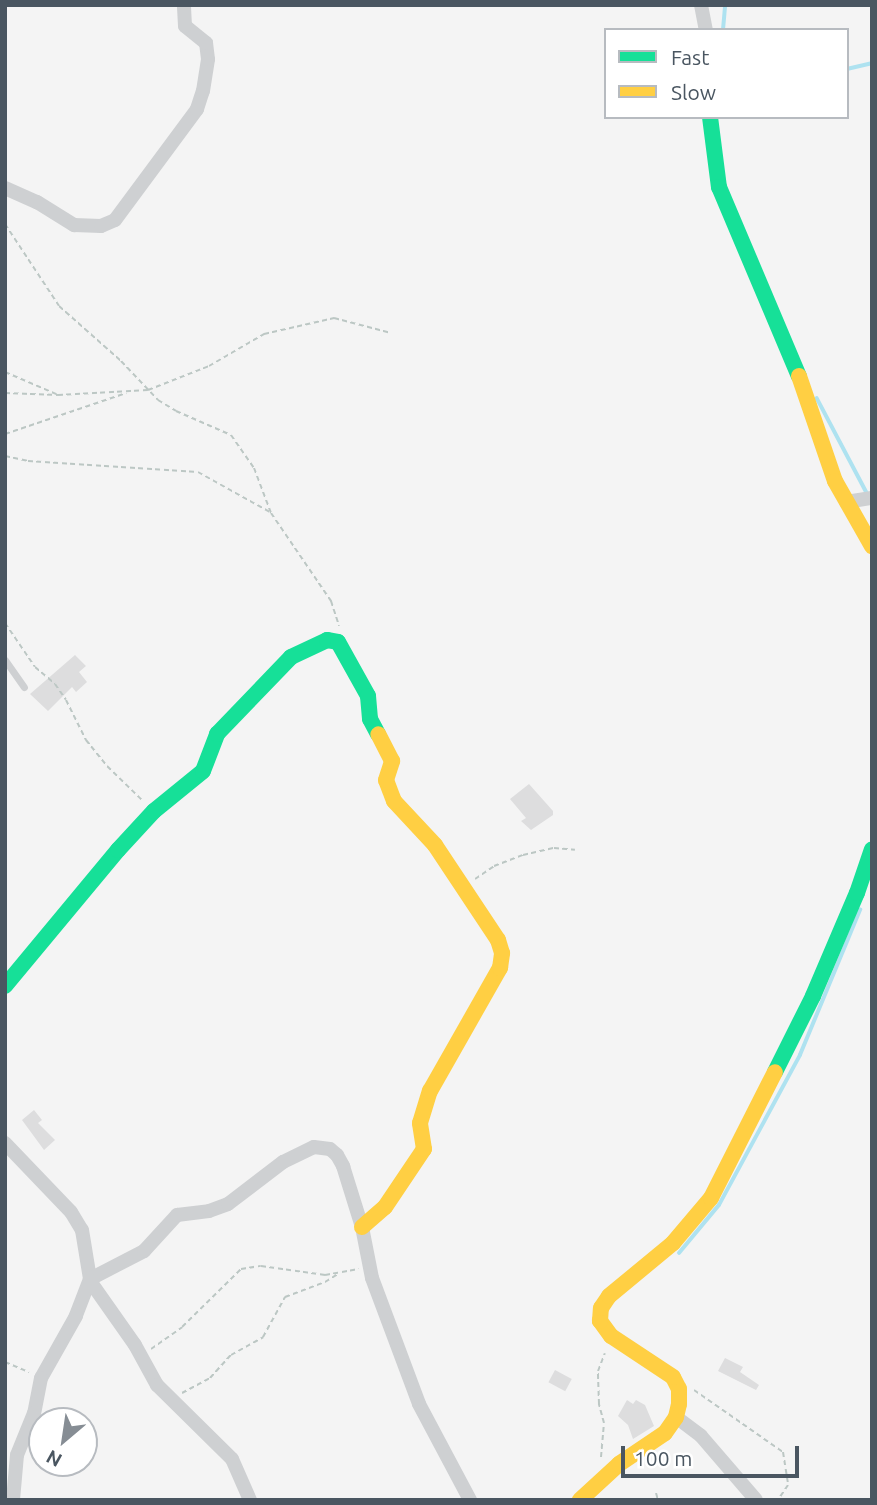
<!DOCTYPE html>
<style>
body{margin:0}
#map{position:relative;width:877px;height:1505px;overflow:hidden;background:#f4f4f4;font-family:Ubuntu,sans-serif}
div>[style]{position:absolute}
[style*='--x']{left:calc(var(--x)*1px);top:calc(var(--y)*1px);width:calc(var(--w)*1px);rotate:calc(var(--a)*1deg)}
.stream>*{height:3.5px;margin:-1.75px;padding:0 1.75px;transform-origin:1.75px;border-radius:1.75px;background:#aee2f0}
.building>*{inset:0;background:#ddddde;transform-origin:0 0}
.path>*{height:2px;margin-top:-1px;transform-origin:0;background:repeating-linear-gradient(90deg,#bcc7c4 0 5px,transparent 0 8.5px)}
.lane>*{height:7px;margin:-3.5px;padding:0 3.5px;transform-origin:3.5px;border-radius:3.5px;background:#ced0d2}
.street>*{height:14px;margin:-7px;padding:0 7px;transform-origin:7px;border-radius:7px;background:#ced0d2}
.fast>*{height:16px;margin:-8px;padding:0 8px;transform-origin:8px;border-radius:8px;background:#16e098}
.slow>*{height:16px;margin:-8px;padding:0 8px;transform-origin:8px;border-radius:8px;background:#ffcf43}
span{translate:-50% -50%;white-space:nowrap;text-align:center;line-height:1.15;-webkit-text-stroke:7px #fff;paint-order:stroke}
.frame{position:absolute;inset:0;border:7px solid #4a5661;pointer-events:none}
.legend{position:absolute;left:604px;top:28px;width:245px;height:91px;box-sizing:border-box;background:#fff;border:2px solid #b7bbc0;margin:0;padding:9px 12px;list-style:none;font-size:21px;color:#4a5661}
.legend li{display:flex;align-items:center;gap:14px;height:35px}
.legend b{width:35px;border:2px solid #b7bbc0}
.north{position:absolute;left:28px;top:1407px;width:70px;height:70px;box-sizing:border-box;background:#fff;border:2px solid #b7bbc0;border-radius:50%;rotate:209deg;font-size:19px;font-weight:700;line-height:28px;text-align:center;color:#4a5661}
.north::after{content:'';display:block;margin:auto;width:24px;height:32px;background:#868d94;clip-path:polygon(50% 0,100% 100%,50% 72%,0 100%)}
.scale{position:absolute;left:621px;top:1446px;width:178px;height:32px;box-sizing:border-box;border:4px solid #4a5661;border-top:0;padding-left:9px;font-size:21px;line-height:24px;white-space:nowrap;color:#4a5661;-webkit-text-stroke:5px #fff;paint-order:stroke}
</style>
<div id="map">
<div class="stream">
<div style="--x:723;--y:30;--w:25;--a:-85"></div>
<div style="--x:847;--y:69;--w:26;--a:-13"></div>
<div style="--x:817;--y:398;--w:107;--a:62.2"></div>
<div style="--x:679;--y:1253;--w:62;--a:-50.2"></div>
<div style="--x:719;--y:1205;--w:170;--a:-61.6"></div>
<div style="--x:800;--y:1055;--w:157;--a:-67.5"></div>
</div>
<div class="building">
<div style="clip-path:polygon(75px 655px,86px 666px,79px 672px,87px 682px,76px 692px,72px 687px,48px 711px,30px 694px)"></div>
<div style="clip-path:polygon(529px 784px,553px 811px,553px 815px,531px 830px,521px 821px,526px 818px,510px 799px)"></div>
<div style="clip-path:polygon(34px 1110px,42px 1120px,38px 1123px,55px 1140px,44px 1150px,22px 1120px)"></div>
<div style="clip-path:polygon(725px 1358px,743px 1367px,740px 1372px,759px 1385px,756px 1390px,718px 1371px)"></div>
<div style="left:555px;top:1370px;width:19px;height:14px;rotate:28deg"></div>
<div style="clip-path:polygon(627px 1400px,633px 1404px,636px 1400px,645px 1405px,654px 1426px,633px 1439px,628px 1425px,618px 1416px)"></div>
</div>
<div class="path">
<div style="--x:5;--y:224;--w:98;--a:56.6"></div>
<div style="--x:59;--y:306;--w:83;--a:41.6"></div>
<div style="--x:121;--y:361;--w:54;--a:46.5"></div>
<div style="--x:158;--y:400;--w:21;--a:31"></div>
<div style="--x:176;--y:411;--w:60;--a:23.6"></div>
<div style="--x:231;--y:435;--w:40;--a:55.1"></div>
<div style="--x:254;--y:468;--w:48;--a:69.3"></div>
<div style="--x:271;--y:513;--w:107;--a:55.7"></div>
<div style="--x:331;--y:601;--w:26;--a:72"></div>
<div style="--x:5;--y:372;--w:56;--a:23.3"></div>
<div style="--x:5;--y:393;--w:53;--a:2.2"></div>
<div style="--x:58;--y:395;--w:90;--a:-3.2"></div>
<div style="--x:148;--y:390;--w:66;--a:-21.5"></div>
<div style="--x:209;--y:366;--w:64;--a:-30.2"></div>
<div style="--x:264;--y:334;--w:72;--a:-12.9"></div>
<div style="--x:334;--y:318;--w:59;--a:14.7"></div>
<div style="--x:5;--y:434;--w:128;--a:-18.7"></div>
<div style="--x:5;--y:456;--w:24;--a:12"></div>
<div style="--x:28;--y:461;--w:170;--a:3.7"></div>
<div style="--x:198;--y:472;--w:82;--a:29.1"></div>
<div style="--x:5;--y:623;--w:53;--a:55.7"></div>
<div style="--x:35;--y:667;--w:26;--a:40"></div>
<div style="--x:55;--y:684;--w:19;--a:55"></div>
<div style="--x:66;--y:700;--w:45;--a:63.4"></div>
<div style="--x:86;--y:740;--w:33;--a:51"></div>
<div style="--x:107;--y:766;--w:50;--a:44.2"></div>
<div style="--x:475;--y:879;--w:23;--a:-34"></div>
<div style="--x:494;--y:866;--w:31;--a:-21"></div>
<div style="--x:523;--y:855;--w:32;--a:-13"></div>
<div style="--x:554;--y:848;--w:21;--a:5"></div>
<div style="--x:151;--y:1349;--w:38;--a:-35"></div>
<div style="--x:182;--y:1327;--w:83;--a:-44.5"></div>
<div style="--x:241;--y:1269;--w:20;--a:-9"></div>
<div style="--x:261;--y:1266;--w:65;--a:8"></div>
<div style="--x:325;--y:1275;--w:34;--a:-10"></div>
<div style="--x:5;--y:1362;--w:26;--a:23"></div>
<div style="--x:694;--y:1390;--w:108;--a:34.9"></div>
<div style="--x:783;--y:1452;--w:33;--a:81"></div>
<div style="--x:788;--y:1485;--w:18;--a:124"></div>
<div style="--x:182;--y:1393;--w:32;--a:-28"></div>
<div style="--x:210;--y:1378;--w:31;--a:-48"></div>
<div style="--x:231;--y:1355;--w:37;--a:-29"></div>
<div style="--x:263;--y:1337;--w:46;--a:-61.2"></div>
<div style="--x:285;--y:1297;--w:43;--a:-20.6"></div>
<div style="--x:325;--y:1282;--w:15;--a:-32"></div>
<div style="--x:601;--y:1457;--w:34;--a:-85"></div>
<div style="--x:604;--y:1423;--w:20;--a:-105"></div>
<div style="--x:599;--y:1404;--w:33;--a:-92"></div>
<div style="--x:598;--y:1371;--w:19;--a:-69"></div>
<div style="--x:656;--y:1493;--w:7;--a:74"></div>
</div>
<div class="lane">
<div style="--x:5;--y:660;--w:33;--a:55"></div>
</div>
<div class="street">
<div style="--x:701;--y:5;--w:25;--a:79"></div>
<div style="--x:5;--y:188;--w:35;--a:24"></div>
<div style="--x:37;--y:202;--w:44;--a:31.9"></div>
<div style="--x:74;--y:225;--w:27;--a:2"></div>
<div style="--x:101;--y:226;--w:15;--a:-23"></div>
<div style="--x:115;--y:220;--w:138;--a:-53.5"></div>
<div style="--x:197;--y:109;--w:19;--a:-72"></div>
<div style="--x:203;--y:91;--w:32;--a:-81"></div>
<div style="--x:208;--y:59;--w:16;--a:-97"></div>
<div style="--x:206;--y:43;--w:27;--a:-141"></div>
<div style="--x:185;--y:26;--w:21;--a:-93"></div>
<div style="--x:846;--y:502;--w:26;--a:-9"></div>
<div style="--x:5;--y:1143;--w:95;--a:46.3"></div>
<div style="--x:71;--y:1212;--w:21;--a:59"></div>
<div style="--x:82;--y:1230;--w:50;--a:80.7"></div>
<div style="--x:90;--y:1279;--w:40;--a:111"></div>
<div style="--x:76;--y:1316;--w:71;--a:119.4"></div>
<div style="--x:41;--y:1378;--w:36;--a:101"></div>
<div style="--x:34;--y:1413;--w:45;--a:112"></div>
<div style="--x:17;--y:1455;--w:45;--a:95.1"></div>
<div style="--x:90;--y:1279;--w:61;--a:-27.4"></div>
<div style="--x:144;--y:1251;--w:49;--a:-47.5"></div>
<div style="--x:177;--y:1215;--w:32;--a:-7"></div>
<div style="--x:209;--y:1211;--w:20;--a:-20"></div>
<div style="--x:228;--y:1204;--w:69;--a:-37.4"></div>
<div style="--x:283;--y:1162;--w:34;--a:-26"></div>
<div style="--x:314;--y:1147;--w:16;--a:7"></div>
<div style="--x:330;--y:1149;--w:9;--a:41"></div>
<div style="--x:337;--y:1155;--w:13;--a:61"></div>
<div style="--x:343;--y:1166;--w:64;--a:72.7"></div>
<div style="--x:362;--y:1227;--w:52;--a:78.9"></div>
<div style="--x:372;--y:1278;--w:134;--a:69.5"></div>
<div style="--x:419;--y:1404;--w:109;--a:62"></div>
<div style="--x:90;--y:1281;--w:78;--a:54.9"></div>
<div style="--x:135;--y:1345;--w:46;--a:61.2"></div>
<div style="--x:157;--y:1385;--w:105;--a:44.6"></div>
<div style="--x:232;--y:1459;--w:45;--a:66.3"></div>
<div style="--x:676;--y:1417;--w:31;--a:37"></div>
<div style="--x:701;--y:1436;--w:84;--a:49.3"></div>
</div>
<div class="fast">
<div style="--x:710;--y:117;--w:71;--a:82.7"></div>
<div style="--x:719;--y:187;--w:205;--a:67.1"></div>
<div style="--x:5;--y:986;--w:177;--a:-50.3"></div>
<div style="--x:118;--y:850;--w:53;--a:-47.3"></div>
<div style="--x:154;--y:811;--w:63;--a:-39.2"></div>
<div style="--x:203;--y:771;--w:40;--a:-69"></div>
<div style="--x:217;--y:734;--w:107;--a:-46.1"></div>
<div style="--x:291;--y:657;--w:40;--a:-25"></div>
<div style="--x:327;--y:640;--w:11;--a:10"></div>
<div style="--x:338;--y:642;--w:62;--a:60.9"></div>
<div style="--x:368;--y:696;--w:23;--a:85"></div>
<div style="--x:370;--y:719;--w:17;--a:62"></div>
<div style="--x:775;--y:1072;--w:85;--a:-63.4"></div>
<div style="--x:813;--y:996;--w:112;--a:-66.9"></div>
<div style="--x:857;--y:893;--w:46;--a:-71.2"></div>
</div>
<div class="slow">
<div style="--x:799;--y:376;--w:111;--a:71.1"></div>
<div style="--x:835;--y:481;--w:75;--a:60.4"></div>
<div style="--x:362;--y:1227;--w:30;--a:-41"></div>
<div style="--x:385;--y:1207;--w:70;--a:-56.1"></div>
<div style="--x:424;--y:1149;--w:26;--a:-99"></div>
<div style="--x:420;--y:1123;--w:34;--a:-73"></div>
<div style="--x:430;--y:1091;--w:142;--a:-60.4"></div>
<div style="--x:500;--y:968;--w:15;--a:-82"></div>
<div style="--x:502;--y:953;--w:14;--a:-107"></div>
<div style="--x:498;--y:940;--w:114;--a:-123.6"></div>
<div style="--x:435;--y:845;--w:60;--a:-133"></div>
<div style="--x:394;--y:801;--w:22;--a:-111"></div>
<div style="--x:386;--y:780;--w:20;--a:-72"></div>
<div style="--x:392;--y:761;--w:30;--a:-117"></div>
<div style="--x:580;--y:1500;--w:53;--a:-42.7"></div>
<div style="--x:619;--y:1464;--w:55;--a:-34"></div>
<div style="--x:665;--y:1433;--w:19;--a:-55"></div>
<div style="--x:676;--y:1417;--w:13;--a:-77"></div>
<div style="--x:679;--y:1404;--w:15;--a:-90"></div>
<div style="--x:679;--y:1389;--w:13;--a:-117"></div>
<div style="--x:673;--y:1377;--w:74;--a:-146.5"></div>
<div style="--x:611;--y:1336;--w:19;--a:-126"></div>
<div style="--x:600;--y:1321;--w:13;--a:-86"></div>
<div style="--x:601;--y:1308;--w:14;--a:-56"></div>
<div style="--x:609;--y:1296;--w:83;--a:-39.6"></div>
<div style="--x:673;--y:1243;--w:59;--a:-49.8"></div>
<div style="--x:711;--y:1198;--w:141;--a:-63.1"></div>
</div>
<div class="frame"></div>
<ul class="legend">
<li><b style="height:9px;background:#16e098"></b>Fast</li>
<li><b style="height:9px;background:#ffcf43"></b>Slow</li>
</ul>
<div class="north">N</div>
<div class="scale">100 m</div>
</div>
